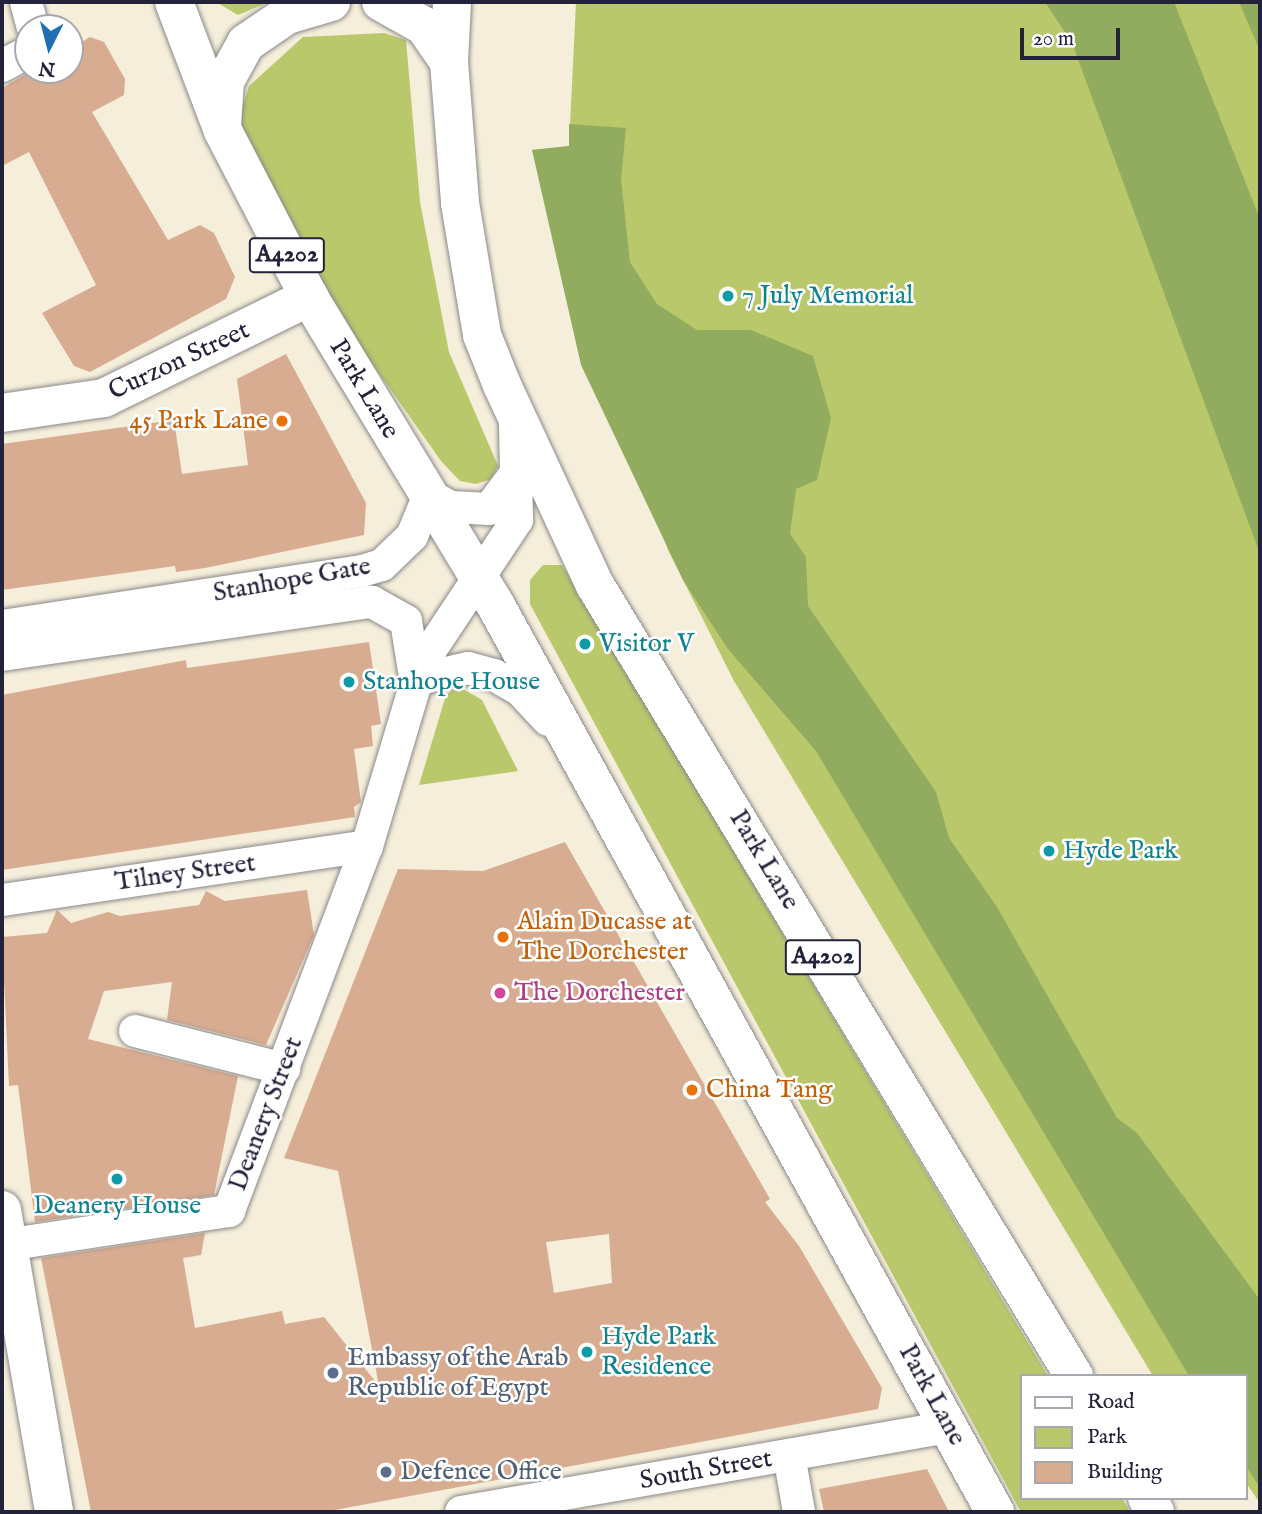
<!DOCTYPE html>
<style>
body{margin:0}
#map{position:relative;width:1262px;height:1514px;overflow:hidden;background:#f4eeda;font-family:"IM FELL English",serif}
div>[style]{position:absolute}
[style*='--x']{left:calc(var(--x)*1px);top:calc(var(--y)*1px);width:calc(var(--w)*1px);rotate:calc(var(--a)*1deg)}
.green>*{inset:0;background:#b9c86b}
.forest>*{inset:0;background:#92ac5f}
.building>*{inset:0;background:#d8ac91}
.roads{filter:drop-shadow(0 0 2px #8b888a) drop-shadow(0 0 2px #8b888a)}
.street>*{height:32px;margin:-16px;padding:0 16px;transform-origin:16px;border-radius:16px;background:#fff}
.secondary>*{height:38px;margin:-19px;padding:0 19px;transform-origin:19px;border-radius:19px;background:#fff}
.highway>*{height:38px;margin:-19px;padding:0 19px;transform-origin:19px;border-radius:19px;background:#fff}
.dots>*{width:19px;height:19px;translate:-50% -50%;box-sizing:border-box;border:4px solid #fff;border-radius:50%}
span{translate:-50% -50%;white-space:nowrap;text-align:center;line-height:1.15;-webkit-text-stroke:5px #fff;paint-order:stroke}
.shield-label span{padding:2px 5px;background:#fff;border:2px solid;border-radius:5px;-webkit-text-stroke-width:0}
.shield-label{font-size:24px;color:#22223b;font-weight:700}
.culture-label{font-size:26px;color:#0d838f}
.left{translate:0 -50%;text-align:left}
.street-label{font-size:26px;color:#22223b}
.food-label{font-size:26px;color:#c56008}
.right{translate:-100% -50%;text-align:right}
.hotel-label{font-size:26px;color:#b23c85}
.service-label{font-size:26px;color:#4e5e75}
.frame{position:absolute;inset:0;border:4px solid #22223b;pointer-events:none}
.legend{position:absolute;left:1020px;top:1374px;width:228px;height:126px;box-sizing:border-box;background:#fff;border:2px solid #a7a7b1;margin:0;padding:9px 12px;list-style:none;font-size:21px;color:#22223b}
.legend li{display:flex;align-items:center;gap:14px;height:35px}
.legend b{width:35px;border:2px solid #a7a7b1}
.north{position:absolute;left:14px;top:14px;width:70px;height:70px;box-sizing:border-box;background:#fff;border:2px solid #a7a7b1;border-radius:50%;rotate:186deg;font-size:19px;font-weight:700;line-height:28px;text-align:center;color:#22223b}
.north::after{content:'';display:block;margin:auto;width:24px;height:32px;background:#1f6fb2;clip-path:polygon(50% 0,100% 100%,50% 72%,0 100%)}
.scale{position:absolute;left:1020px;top:28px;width:100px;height:32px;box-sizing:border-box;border:4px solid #22223b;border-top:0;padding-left:9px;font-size:21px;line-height:24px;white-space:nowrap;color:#22223b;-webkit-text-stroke:5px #fff;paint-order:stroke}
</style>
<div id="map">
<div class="green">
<div style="clip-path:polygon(216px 2px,269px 2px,238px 15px)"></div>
<div style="clip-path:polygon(576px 2px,1260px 2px,1260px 1503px,1246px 1483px,1246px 1376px,1153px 1376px,734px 681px,668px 550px,532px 150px,569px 146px)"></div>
<div style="clip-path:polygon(384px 33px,406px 40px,420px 202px,449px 352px,498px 466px,491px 479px,476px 484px,460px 481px,441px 461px,314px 281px,238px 120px,249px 86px,303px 37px)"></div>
<div style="clip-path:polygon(543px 565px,562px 565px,1048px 1376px,1022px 1376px,1022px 1498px,1122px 1498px,1130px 1512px,1021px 1512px,530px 604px,530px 580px)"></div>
<div style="clip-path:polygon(458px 686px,482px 700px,518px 771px,419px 785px,446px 695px)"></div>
</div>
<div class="forest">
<div style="clip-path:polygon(1045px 2px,1174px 2px,1260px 219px,1260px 554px,1072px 43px)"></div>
<div style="clip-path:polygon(1239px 2px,1260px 2px,1260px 51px)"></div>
<div style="clip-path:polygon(569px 124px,626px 128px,621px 179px,630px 262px,657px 304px,697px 330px,751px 330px,813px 356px,831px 418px,817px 480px,796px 489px,790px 534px,806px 557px,808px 606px,936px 792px,949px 838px,997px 907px,1117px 1118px,1137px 1133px,1260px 1300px,1260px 1488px,1246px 1466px,1246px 1376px,1189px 1376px,816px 751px,728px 649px,683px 580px,581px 365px,532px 150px,569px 146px)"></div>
</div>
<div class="building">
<div style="clip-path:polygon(90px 37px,104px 42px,125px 79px,124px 95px,92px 112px,168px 240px,200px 225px,214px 233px,235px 277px,226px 299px,90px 372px,74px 366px,42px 313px,96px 285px,29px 152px,2px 166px,2px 88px,33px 70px,70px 70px,70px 49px)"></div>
<div style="clip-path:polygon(286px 354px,366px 503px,364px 535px,205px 568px,176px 572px,175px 566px,2px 590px,2px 444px,174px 420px,182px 474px,248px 465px,237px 379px)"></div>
<div style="clip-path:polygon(369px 642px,381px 724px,371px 726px,373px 746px,354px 749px,361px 802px,354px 807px,355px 817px,2px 870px,2px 695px,186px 660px,187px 668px)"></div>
<div style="clip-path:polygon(evenodd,565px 842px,770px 1199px,765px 1202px,799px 1246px,882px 1388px,878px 1409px,324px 1512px,91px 1512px,41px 1258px,205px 1233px,201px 1255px,183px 1258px,195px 1328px,282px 1311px,285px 1324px,324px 1317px,379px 1386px,338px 1171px,284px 1158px,398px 869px,483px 871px,565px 842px,609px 1234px,612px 1283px,554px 1293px,546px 1242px,609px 1234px)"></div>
<div style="clip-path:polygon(307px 890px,314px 935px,266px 1045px,167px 1020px,172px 982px,104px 991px,88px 1039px,238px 1076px,214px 1195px,35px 1222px,18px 1085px,9px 1086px,2px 937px,47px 933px,57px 910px,71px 923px,108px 912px,120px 916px,199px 905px,206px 891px,225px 901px)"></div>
<div style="clip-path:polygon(927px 1469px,949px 1512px,824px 1512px,819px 1489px)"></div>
</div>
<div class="roads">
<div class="street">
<div style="--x:26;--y:2;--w:27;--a:75"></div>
<div style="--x:2;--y:66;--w:30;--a:-28"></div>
<div style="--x:2;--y:626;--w:364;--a:-8.7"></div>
<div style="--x:362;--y:571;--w:21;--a:-17"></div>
<div style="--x:382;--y:565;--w:42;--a:-44"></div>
<div style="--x:412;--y:536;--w:44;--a:-67.5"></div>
<div style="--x:429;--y:495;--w:25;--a:29"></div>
<div style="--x:451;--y:507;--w:38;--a:3"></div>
<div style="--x:489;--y:509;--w:50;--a:-53.1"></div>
<div style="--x:2;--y:655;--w:374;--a:-8.2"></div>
<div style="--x:372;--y:602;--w:39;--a:29"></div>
<div style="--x:406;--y:621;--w:57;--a:80.9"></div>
<div style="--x:415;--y:680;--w:54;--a:-12.8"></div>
<div style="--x:468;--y:668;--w:27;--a:15"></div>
<div style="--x:494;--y:675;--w:30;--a:30"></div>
<div style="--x:520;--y:690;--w:41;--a:47"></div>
<div style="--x:2;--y:900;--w:369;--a:-8.4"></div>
<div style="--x:135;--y:1031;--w:154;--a:14.3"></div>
<div style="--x:6;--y:1245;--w:226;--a:-8.7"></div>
<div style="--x:229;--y:1211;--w:390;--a:-69.3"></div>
<div style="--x:367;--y:846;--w:191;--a:-73.3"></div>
<div style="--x:422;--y:663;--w:172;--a:-56.4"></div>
<div style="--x:517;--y:520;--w:97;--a:-91.2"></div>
<div style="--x:789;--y:1455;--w:58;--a:80"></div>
<div style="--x:461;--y:1512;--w:496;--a:-9.9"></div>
</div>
<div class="secondary">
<div style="--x:2;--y:413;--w:103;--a:-8.4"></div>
<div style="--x:104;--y:398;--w:229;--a:-26.2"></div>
<div style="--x:2;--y:1210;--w:306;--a:80.2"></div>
</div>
<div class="highway">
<div style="--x:174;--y:2;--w:138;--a:69.2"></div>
<div style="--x:223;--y:131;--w:187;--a:62.6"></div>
<div style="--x:309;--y:297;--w:359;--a:58.8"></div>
<div style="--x:495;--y:604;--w:1037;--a:61.16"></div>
<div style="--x:381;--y:2;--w:49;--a:29.2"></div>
<div style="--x:424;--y:26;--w:44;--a:55.2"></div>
<div style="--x:452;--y:2;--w:60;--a:92.9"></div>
<div style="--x:449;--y:62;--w:141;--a:85.5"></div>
<div style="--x:460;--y:203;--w:134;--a:80.5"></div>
<div style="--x:482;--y:335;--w:54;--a:68.2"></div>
<div style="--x:502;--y:385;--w:221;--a:65.1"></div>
<div style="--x:595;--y:585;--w:925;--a:58.8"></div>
<div style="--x:222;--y:126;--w:45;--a:-86.2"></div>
<div style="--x:225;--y:81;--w:43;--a:-61.1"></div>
<div style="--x:246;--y:43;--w:50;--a:-34.3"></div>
<div style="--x:287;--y:15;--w:46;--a:-16.5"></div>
<div style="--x:1147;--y:1498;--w:16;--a:60"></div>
</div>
</div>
<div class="dots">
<div style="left:728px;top:296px;background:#0f9aa8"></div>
<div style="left:282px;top:421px;background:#e8710a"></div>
<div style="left:585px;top:644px;background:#0f9aa8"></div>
<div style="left:349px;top:682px;background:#0f9aa8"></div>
<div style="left:1049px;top:851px;background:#0f9aa8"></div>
<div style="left:503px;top:937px;background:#e8710a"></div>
<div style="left:500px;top:993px;background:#d1479c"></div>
<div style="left:692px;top:1090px;background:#e8710a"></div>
<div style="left:117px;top:1179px;background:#0f9aa8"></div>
<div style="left:587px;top:1352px;background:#0f9aa8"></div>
<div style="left:333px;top:1373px;background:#5c6f8a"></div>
<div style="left:386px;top:1472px;background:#5c6f8a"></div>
</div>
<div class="shield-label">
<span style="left:287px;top:255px">A4202</span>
<span style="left:823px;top:957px">A4202</span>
</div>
<div class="culture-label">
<span class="left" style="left:742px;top:296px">7 July Memorial</span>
<span class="left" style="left:599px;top:644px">Visitor V</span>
<span class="left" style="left:363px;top:682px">Stanhope House</span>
<span class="left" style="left:1063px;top:851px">Hyde Park</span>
<span style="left:117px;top:1206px">Deanery House</span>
<span class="left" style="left:601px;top:1352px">Hyde Park<br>Residence</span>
</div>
<div class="street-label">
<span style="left:179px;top:361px;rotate:-25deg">Curzon Street</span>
<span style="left:364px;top:389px;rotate:59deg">Park Lane</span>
<span style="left:292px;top:580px;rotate:-10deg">Stanhope Gate</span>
<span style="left:764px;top:860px;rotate:59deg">Park Lane</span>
<span style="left:185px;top:873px;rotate:-8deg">Tilney Street</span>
<span style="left:266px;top:1114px;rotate:-69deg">Deanery Street</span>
<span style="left:932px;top:1395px;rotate:61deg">Park Lane</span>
<span style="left:706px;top:1470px;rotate:-10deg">South Street</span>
</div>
<div class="food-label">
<span class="right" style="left:268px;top:421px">45 Park Lane</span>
<span class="left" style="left:517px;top:937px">Alain Ducasse at<br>The Dorchester</span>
<span class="left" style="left:706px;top:1090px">China Tang</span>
</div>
<div class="hotel-label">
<span class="left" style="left:514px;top:993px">The Dorchester</span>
</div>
<div class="service-label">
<span class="left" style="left:347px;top:1373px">Embassy of the Arab<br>Republic of Egypt</span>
<span class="left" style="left:400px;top:1472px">Defence Office</span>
</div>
<div class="frame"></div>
<ul class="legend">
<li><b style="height:9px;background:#fff"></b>Road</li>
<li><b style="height:19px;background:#b9c86b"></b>Park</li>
<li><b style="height:19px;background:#d8ac91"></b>Building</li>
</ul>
<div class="north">N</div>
<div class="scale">20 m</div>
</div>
